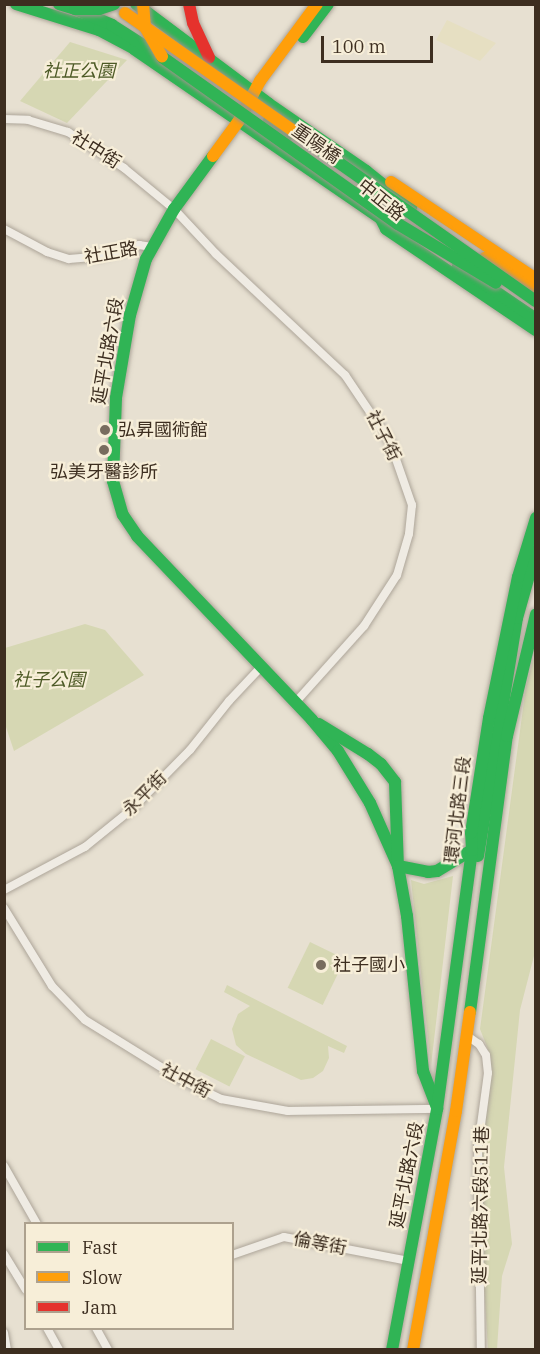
<!DOCTYPE html>
<meta charset="utf-8">
<style>
body{margin:0}
#map{position:relative;width:540px;height:1354px;overflow:hidden;background:#e7e0d1;font-family:"IBM Plex Serif","Noto Sans TC",serif}
div>[style]{position:absolute}
[style*='--x']{left:calc(var(--x)*1px);top:calc(var(--y)*1px);width:calc(var(--w)*1px);rotate:calc(var(--a)*1deg)}
.farmland>*{inset:0;background:#e6dfc2}
.green>*{inset:0;background:#d6d7b3;transform-origin:0 0}
.roads{filter:drop-shadow(0 0 2px #ada599) drop-shadow(0 0 2px #ada599)}
.street>*{height:8px;margin:-4px;padding:0 4px;transform-origin:4px;border-radius:4px;background:#efebe3}
.fast>*{height:12px;margin:-6px;padding:0 6px;transform-origin:6px;border-radius:6px;background:#30b455}
.slow>*{height:12px;margin:-6px;padding:0 6px;transform-origin:6px;border-radius:6px;background:#ff9f0a}
.jam>*{height:12px;margin:-6px;padding:0 6px;transform-origin:6px;border-radius:6px;background:#e5322d}
.bridges{filter:drop-shadow(0 0 2px #9c958a) drop-shadow(0 0 2px #9c958a)}
.fast-bridge>*{height:12px;margin:-6px;padding:0 6px;transform-origin:6px;border-radius:6px;background:#30b455}
.slow-bridge>*{height:12px;margin:-6px;padding:0 6px;transform-origin:6px;border-radius:6px;background:#ff9f0a}
.dots>*{width:16px;height:16px;translate:-50% -50%;box-sizing:border-box;border:3px solid #f7eed8;border-radius:50%}
span{translate:-50% -50%;white-space:nowrap;text-align:center;line-height:1.15;-webkit-text-stroke:4.5px #f7eed8;paint-order:stroke}
.park-label{font-size:18px;color:#4d5a26;font-style:italic}
.street-label{font-size:18px;color:#3d2e20}
.poi-label{font-size:18px;color:#3d2e20}
.left{translate:0 -50%;text-align:left}
.frame{position:absolute;inset:0;border:6px solid #3d2e20;pointer-events:none}
.legend{position:absolute;left:24px;top:1222px;width:210px;height:108px;box-sizing:border-box;background:#f7eed8;border:2px solid #ada18e;margin:0;padding:8px 10px;list-style:none;font-size:18px;color:#3d2e20}
.legend li{display:flex;align-items:center;gap:12px;height:30px}
.legend b{width:30px;border:2px solid #ada18e}
.scale{position:absolute;left:321px;top:36px;width:112px;height:27px;box-sizing:border-box;border:3px solid #3d2e20;border-top:0;padding-left:8px;font-size:18px;line-height:21px;white-space:nowrap;color:#3d2e20;-webkit-text-stroke:4px #f7eed8;paint-order:stroke}
</style>
<div id="map">
<div class="farmland">
<div style="clip-path:polygon(447px 20px,496px 43px,480px 61px,436px 40px)"></div>
</div>
<div class="green">
<div style="clip-path:polygon(70px 42px,127px 60px,67px 123px,20px 101px)"></div>
<div style="clip-path:polygon(85px 624px,105px 630px,144px 675px,14px 751px,5px 724px,5px 648px)"></div>
<div style="clip-path:polygon(535px 653px,535px 952px,520px 1010px,504px 1167px,512px 1244px,502px 1276px,497px 1349px,488px 1349px,477px 1173px,489px 1052px,480px 1029px,526px 686px)"></div>
<div style="clip-path:polygon(453px 876px,431px 1066px,411px 880px,424px 884px)"></div>
<div style="left:310px;top:942px;width:39px;height:51px;rotate:26deg"></div>
<div style="clip-path:polygon(227px 985px,347px 1046px,344px 1053px,328px 1046px,329px 1058px,323px 1071px,313px 1078px,301px 1080px,246px 1054px,236px 1045px,232px 1029px,238px 1014px,250px 1006px,224px 992px)"></div>
<div style="left:211px;top:1039px;width:38px;height:34px;rotate:27deg"></div>
</div>
<div class="roads">
<div class="street">
<div style="--x:4;--y:119;--w:24;--a:2"></div>
<div style="--x:28;--y:120;--w:42;--a:16.7"></div>
<div style="--x:68;--y:132;--w:67;--a:32.7"></div>
<div style="--x:124;--y:168;--w:65;--a:39.4"></div>
<div style="--x:174;--y:209;--w:62;--a:47"></div>
<div style="--x:216;--y:254;--w:177;--a:43.2"></div>
<div style="--x:345;--y:375;--w:81;--a:56.1"></div>
<div style="--x:390;--y:442;--w:67;--a:70.8"></div>
<div style="--x:412;--y:505;--w:29;--a:96"></div>
<div style="--x:409;--y:534;--w:43;--a:106.3"></div>
<div style="--x:397;--y:575;--w:61;--a:122.9"></div>
<div style="--x:364;--y:626;--w:103;--a:131.9"></div>
<div style="--x:4;--y:229;--w:49;--a:28.1"></div>
<div style="--x:47;--y:252;--w:23;--a:18"></div>
<div style="--x:69;--y:259;--w:32;--a:-5"></div>
<div style="--x:101;--y:256;--w:40;--a:-16"></div>
<div style="--x:139;--y:245;--w:13;--a:9"></div>
<div style="--x:4;--y:890;--w:92;--a:-28"></div>
<div style="--x:85;--y:847;--w:60;--a:-39"></div>
<div style="--x:132;--y:809;--w:83;--a:-45.5"></div>
<div style="--x:190;--y:750;--w:63;--a:-51.5"></div>
<div style="--x:229;--y:701;--w:47;--a:-46.7"></div>
<div style="--x:4;--y:908;--w:92;--a:58.4"></div>
<div style="--x:52;--y:986;--w:47;--a:45.9"></div>
<div style="--x:85;--y:1020;--w:112;--a:31.8"></div>
<div style="--x:180;--y:1079;--w:46;--a:26"></div>
<div style="--x:221;--y:1099;--w:68;--a:10.2"></div>
<div style="--x:288;--y:1111;--w:149;--a:-0.8"></div>
<div style="--x:466;--y:1035;--w:16;--a:35"></div>
<div style="--x:479;--y:1044;--w:13;--a:58"></div>
<div style="--x:486;--y:1055;--w:18;--a:84"></div>
<div style="--x:488;--y:1073;--w:75;--a:97.7"></div>
<div style="--x:478;--y:1147;--w:203;--a:89.2"></div>
<div style="--x:4;--y:1166;--w:67;--a:60.4"></div>
<div style="--x:4;--y:1254;--w:42;--a:58.6"></div>
<div style="--x:232;--y:1255;--w:55;--a:-19.1"></div>
<div style="--x:284;--y:1237;--w:127;--a:10.9"></div>
<div style="--x:47;--y:1328;--w:25;--a:61"></div>
<div style="--x:96;--y:1328;--w:25;--a:61"></div>
<div style="--x:4;--y:1333;--w:17;--a:80"></div>
</div>
<div class="fast">
<div style="--x:16;--y:4;--w:87;--a:17.4"></div>
<div style="--x:99;--y:30;--w:40;--a:28"></div>
<div style="--x:134;--y:49;--w:300;--a:34.5"></div>
<div style="--x:381;--y:219;--w:11;--a:63"></div>
<div style="--x:386;--y:229;--w:181;--a:34"></div>
<div style="--x:136;--y:4;--w:166;--a:36.9"></div>
<div style="--x:269;--y:104;--w:118;--a:34.6"></div>
<div style="--x:366;--y:171;--w:58;--a:38.7"></div>
<div style="--x:77;--y:10;--w:38;--a:23"></div>
<div style="--x:112;--y:25;--w:59;--a:32.6"></div>
<div style="--x:303;--y:37;--w:41;--a:-52.9"></div>
<div style="--x:269;--y:121;--w:23;--a:41"></div>
<div style="--x:213;--y:156;--w:66;--a:126.3"></div>
<div style="--x:174;--y:209;--w:57;--a:119.2"></div>
<div style="--x:146;--y:259;--w:58;--a:105.9"></div>
<div style="--x:130;--y:315;--w:84;--a:99.6"></div>
<div style="--x:116;--y:398;--w:83;--a:92.1"></div>
<div style="--x:113;--y:481;--w:35;--a:74"></div>
<div style="--x:123;--y:515;--w:25;--a:56"></div>
<div style="--x:137;--y:536;--w:254;--a:46.4"></div>
<div style="--x:312;--y:720;--w:40;--a:50"></div>
<div style="--x:338;--y:751;--w:61;--a:58.4"></div>
<div style="--x:370;--y:803;--w:69;--a:66"></div>
<div style="--x:458;--y:266;--w:94;--a:34.2"></div>
<div style="--x:319;--y:724;--w:57;--a:31.5"></div>
<div style="--x:368;--y:754;--w:16;--a:38"></div>
<div style="--x:381;--y:764;--w:23;--a:52"></div>
<div style="--x:395;--y:782;--w:84;--a:88"></div>
<div style="--x:398;--y:866;--w:51;--a:79.8"></div>
<div style="--x:407;--y:916;--w:156;--a:84.1"></div>
<div style="--x:423;--y:1071;--w:40;--a:69"></div>
<div style="--x:478;--y:856;--w:241;--a:-80.7"></div>
<div style="--x:517;--y:618;--w:70;--a:-74.2"></div>
<div style="--x:398;--y:866;--w:31;--a:11"></div>
<div style="--x:428;--y:872;--w:9;--a:-6"></div>
<div style="--x:437;--y:871;--w:41;--a:-31"></div>
<div style="--x:470;--y:1012;--w:278;--a:-82.4"></div>
<div style="--x:507;--y:736;--w:125;--a:-76.6"></div>
<div style="--x:392;--y:1350;--w:245;--a:-79.4"></div>
<div style="--x:437;--y:1109;--w:261;--a:-82.3"></div>
<div style="--x:472;--y:850;--w:17;--a:-93"></div>
<div style="--x:471;--y:833;--w:116;--a:-81.1"></div>
<div style="--x:489;--y:718;--w:144;--a:-78.4"></div>
<div style="--x:518;--y:577;--w:62;--a:-73"></div>
</div>
<div class="slow">
<div style="--x:213;--y:156;--w:42;--a:-53.7"></div>
<div style="--x:238;--y:122;--w:47;--a:-61.8"></div>
<div style="--x:260;--y:81;--w:96;--a:-53.5"></div>
<div style="--x:391;--y:182;--w:174;--a:33.8"></div>
<div style="--x:485;--y:258;--w:62;--a:34.5"></div>
<div style="--x:413;--y:1350;--w:243;--a:-79.8"></div>
<div style="--x:456;--y:1111;--w:100;--a:-82"></div>
</div>
<div class="jam">
<div style="--x:189;--y:4;--w:19;--a:78"></div>
<div style="--x:193;--y:23;--w:38;--a:65"></div>
</div>
</div>
<div class="bridges">
<div class="fast-bridge">
<div style="--x:59;--y:4;--w:17;--a:17"></div>
<div style="--x:75;--y:9;--w:24;--a:0"></div>
<div style="--x:99;--y:9;--w:16;--a:-18"></div>
<div style="--x:162;--y:57;--w:289;--a:35.3"></div>
<div style="--x:398;--y:224;--w:114;--a:31"></div>
<div style="--x:298;--y:134;--w:291;--a:35.1"></div>
</div>
<div class="slow-bridge">
<div style="--x:143;--y:4;--w:23;--a:85"></div>
<div style="--x:145;--y:27;--w:34;--a:60"></div>
<div style="--x:125;--y:13;--w:211;--a:35"></div>
</div>
</div>
<div class="dots">
<div style="left:105px;top:430px;background:#786c5e"></div>
<div style="left:104px;top:450px;background:#786c5e"></div>
<div style="left:321px;top:965px;background:#786c5e"></div>
</div>
<div class="park-label">
<span style="left:79px;top:71px">社正公園</span>
<span style="left:49px;top:680px">社子公園</span>
</div>
<div class="street-label">
<span style="left:316px;top:144px;rotate:35deg">重陽橋</span>
<span style="left:96px;top:150px;rotate:32deg">社中街</span>
<span style="left:381px;top:200px;rotate:39deg">中正路</span>
<span style="left:111px;top:253px;rotate:-10deg">社正路</span>
<span style="left:108px;top:351px;rotate:-80deg">延平北路六段</span>
<span style="left:383px;top:436px;rotate:63deg">社子街</span>
<span style="left:145px;top:794px;rotate:-45deg">永平街</span>
<span style="left:458px;top:810px;rotate:-83deg">環河北路三段</span>
<span style="left:186px;top:1081px;rotate:28deg">社中街</span>
<span style="left:407px;top:1175px;rotate:-79deg">延平北路六段</span>
<span style="left:481px;top:1205px;rotate:-89deg">延平北路六段511巷</span>
<span style="left:320px;top:1244px;rotate:11deg">倫等街</span>
</div>
<div class="poi-label">
<span class="left" style="left:118px;top:430px">弘昇國術館</span>
<span style="left:104px;top:472px">弘美牙醫診所</span>
<span class="left" style="left:333px;top:965px">社子國小</span>
</div>
<div class="frame"></div>
<ul class="legend">
<li><b style="height:8px;background:#30b455"></b>Fast</li>
<li><b style="height:8px;background:#ff9f0a"></b>Slow</li>
<li><b style="height:8px;background:#e5322d"></b>Jam</li>
</ul>
<div class="scale">100 m</div>
</div>
